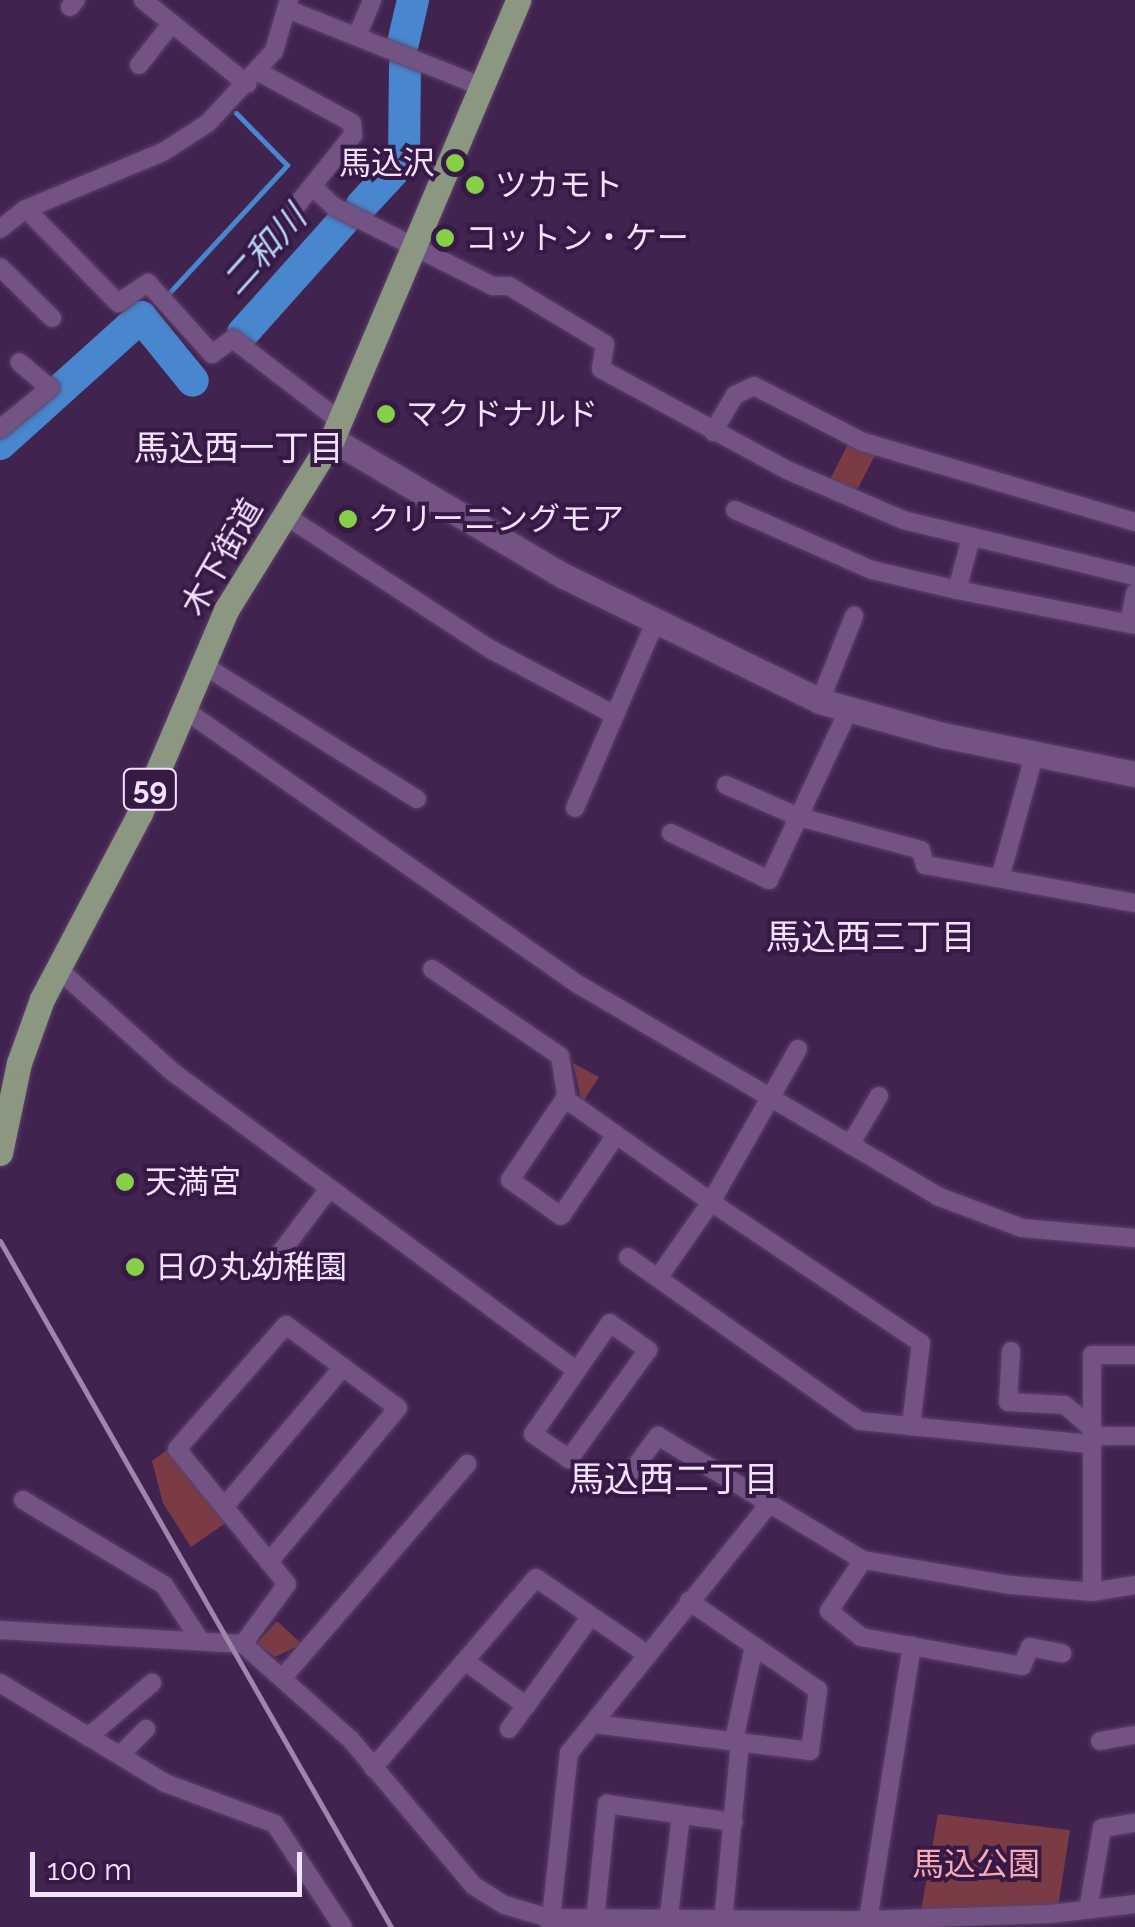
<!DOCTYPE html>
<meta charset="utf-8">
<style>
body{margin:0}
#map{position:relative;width:1135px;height:1927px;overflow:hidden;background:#412350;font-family:Raleway,"Noto Sans JP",sans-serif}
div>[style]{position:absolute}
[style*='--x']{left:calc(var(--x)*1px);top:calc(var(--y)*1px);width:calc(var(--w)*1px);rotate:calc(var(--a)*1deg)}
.green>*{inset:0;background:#7a3b44;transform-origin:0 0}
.stream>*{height:5px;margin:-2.5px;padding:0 2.5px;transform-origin:2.5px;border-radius:2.5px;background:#4886cd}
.river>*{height:32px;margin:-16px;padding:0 16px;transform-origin:16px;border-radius:16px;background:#4886cd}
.roads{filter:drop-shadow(0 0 2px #5c4169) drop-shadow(0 0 2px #5c4169)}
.street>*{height:18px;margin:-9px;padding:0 9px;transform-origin:9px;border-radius:9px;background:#725383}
.secondary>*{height:25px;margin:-12.5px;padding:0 12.5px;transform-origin:12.5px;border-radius:12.5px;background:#725383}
.primary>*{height:25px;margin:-12.5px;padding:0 12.5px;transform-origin:12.5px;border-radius:12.5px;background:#8c9782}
.rail>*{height:5px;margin:-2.5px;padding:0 2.5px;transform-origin:2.5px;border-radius:2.5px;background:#9f87ab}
.dots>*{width:28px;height:28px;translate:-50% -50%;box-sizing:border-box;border:5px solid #361945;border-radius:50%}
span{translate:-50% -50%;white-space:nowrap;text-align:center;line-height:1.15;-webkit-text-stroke:8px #361945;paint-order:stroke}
.shield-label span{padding:2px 8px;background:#361945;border:2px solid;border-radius:8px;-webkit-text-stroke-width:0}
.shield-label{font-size:30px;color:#f3e2fe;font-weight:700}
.poi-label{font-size:32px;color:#f3e2fe}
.right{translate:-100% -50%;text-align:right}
.left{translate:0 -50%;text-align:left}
.street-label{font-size:32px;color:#f3e2fe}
.park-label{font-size:32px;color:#f8aab1}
.water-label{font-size:35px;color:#b3d3f8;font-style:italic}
.neighbourhood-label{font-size:35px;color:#f3e2fe}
.scale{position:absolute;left:30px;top:1852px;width:272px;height:45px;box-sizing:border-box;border:5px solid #f3e2fe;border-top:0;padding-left:12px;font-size:30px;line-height:35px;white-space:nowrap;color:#f3e2fe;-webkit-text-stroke:8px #361945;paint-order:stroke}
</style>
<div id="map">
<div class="green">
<div style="left:849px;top:442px;width:29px;height:46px;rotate:27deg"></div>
<div style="clip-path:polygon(573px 1063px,599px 1077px,582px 1103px)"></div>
<div style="clip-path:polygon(168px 1449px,227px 1522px,191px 1547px,163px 1503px,152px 1461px)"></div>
<div style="clip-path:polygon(277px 1621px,302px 1644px,275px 1657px,256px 1644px)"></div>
<div style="clip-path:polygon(938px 1814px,1070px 1830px,1058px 1907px,921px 1911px)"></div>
</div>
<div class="stream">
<div style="--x:170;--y:292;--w:173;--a:-47.3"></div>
<div style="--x:287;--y:165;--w:73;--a:-134.4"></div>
</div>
<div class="river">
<div style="--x:403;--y:43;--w:44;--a:-76.9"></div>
<div style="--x:362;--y:205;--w:62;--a:-47"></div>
<div style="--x:404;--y:160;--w:94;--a:-89.4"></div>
<div style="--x:243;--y:333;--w:152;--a:-48.2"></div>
<div style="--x:0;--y:444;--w:190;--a:-42"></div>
<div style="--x:141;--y:317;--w:82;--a:50.9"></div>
</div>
<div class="roads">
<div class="street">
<div style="--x:143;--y:0;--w:134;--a:38.9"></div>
<div style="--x:70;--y:7;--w:9;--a:-49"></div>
<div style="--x:287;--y:9;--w:206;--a:21.7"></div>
<div style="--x:357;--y:36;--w:39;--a:-67"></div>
<div style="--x:139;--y:65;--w:53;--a:-51.8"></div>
<div style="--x:259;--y:72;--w:106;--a:28.7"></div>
<div style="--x:352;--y:123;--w:12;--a:85"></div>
<div style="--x:353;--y:135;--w:149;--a:128.7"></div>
<div style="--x:314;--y:188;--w:26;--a:43"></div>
<div style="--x:333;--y:206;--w:179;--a:26.6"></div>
<div style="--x:493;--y:286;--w:16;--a:0"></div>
<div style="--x:509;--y:286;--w:112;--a:31.1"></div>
<div style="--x:605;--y:344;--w:25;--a:99"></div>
<div style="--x:601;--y:369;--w:212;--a:28.5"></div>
<div style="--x:787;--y:470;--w:126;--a:23.3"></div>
<div style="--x:903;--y:520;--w:239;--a:13.6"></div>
<div style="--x:26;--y:209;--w:132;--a:45.6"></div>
<div style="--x:118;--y:303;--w:36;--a:-34"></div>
<div style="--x:148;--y:283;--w:96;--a:48"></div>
<div style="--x:212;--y:354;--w:26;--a:-36"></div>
<div style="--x:233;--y:339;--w:135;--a:37.5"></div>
<div style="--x:0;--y:229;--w:33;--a:-38"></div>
<div style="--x:26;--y:209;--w:148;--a:-22.6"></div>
<div style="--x:163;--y:152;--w:54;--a:-32.8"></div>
<div style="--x:208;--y:123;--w:98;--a:-47.5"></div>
<div style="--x:274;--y:51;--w:53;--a:-73.6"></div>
<div style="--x:0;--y:267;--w:73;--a:44.4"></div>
<div style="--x:0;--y:429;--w:65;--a:-39.4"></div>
<div style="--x:50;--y:388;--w:40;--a:-140"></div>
<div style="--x:713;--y:432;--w:43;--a:-59.3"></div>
<div style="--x:735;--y:395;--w:21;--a:-25"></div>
<div style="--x:754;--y:386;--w:123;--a:27.2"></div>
<div style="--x:863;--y:442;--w:284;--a:16.4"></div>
<div style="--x:735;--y:510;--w:150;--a:23.7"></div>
<div style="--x:872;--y:570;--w:87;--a:13.2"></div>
<div style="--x:283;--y:514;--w:249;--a:33.1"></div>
<div style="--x:492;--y:650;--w:139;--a:27.9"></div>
<div style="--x:971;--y:538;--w:54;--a:105.1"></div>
<div style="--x:957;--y:590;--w:181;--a:11.1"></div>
<div style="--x:1129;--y:624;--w:31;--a:-79"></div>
<div style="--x:200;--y:663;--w:256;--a:32.1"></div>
<div style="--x:820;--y:701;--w:92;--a:-68.2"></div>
<div style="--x:182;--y:708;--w:486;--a:34.9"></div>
<div style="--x:581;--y:986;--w:413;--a:30.5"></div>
<div style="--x:937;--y:1196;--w:91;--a:20.6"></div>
<div style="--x:1022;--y:1228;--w:113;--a:5.1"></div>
<div style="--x:726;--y:785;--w:80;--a:23.7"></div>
<div style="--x:799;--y:817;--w:126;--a:15.1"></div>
<div style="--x:921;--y:850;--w:16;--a:75"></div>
<div style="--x:925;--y:865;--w:213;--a:10.3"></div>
<div style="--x:575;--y:808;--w:202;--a:-66.7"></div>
<div style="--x:671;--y:833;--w:109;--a:25.6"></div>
<div style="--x:769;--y:880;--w:187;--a:-64.9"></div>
<div style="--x:1000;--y:878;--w:130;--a:-74.4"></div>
<div style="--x:58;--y:969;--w:156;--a:41.9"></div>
<div style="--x:174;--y:1073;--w:501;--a:36.48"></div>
<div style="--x:432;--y:969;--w:155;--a:34.2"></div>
<div style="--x:560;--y:1056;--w:45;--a:81"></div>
<div style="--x:567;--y:1100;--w:176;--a:35.3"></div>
<div style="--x:711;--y:1202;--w:176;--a:-60.4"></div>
<div style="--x:566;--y:1097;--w:100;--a:124"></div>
<div style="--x:510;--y:1180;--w:62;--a:35.2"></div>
<div style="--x:561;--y:1216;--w:98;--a:-55.8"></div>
<div style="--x:850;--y:1145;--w:57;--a:-59.4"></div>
<div style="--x:628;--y:1257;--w:284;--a:35.3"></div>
<div style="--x:860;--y:1421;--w:232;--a:5.7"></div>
<div style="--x:275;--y:1260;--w:88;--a:-52.9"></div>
<div style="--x:658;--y:1278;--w:93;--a:-55.1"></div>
<div style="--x:711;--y:1202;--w:253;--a:33.9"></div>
<div style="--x:921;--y:1343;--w:84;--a:96.9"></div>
<div style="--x:610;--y:1323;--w:47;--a:35.4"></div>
<div style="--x:648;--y:1350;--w:135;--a:125.9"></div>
<div style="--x:569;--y:1459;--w:44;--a:-145.2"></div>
<div style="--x:533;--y:1434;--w:135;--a:-55.3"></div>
<div style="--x:1011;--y:1351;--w:51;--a:93.4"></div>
<div style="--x:1008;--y:1402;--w:57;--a:3"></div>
<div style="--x:1065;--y:1405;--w:33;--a:41"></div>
<div style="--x:1091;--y:1436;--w:44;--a:0"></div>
<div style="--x:632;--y:1471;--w:44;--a:-53.4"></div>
<div style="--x:658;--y:1436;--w:240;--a:31.2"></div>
<div style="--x:863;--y:1560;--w:150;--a:9.6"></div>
<div style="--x:1011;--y:1585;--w:81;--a:4.9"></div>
<div style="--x:1092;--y:1592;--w:44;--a:-9.2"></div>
<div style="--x:23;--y:1500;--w:165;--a:31.1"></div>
<div style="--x:164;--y:1585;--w:62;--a:56.8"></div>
<div style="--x:224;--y:1507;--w:184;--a:-49.6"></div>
<div style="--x:863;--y:1560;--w:61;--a:123.7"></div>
<div style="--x:829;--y:1611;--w:41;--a:39.1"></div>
<div style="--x:861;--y:1637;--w:164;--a:10.2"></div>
<div style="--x:1022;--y:1666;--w:21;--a:-67"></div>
<div style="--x:1030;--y:1647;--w:33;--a:11"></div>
<div style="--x:1092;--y:1592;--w:237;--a:-90"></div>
<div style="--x:1092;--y:1355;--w:43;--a:0"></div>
<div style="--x:0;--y:1630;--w:243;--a:3.3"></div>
<div style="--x:243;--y:1644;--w:144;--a:41.6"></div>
<div style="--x:351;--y:1740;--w:191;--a:49.9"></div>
<div style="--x:474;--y:1886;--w:36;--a:32"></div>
<div style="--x:505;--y:1905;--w:46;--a:16.5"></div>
<div style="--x:549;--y:1918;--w:319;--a:0.4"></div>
<div style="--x:868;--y:1920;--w:182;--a:-1.9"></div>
<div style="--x:1050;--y:1914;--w:86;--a:-6.7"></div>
<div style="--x:243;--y:1644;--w:74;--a:-53.7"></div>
<div style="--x:287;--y:1584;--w:174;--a:-129.2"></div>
<div style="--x:177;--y:1449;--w:165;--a:-48.7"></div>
<div style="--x:286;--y:1325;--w:139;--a:36.5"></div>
<div style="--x:398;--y:1408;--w:201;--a:130"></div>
<div style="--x:465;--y:1661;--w:76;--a:36.4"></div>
<div style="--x:526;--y:1706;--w:111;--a:-54.2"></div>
<div style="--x:285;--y:1675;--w:279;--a:-49.2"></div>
<div style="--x:0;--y:1683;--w:193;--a:31.2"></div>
<div style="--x:165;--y:1783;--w:117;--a:20.4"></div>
<div style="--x:275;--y:1824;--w:123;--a:56.6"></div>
<div style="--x:594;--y:1724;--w:218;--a:7.1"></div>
<div style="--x:810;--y:1751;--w:62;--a:-82.5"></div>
<div style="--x:818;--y:1690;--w:157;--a:-145.4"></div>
<div style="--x:509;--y:1729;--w:29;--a:-54"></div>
<div style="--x:88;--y:1737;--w:84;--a:-40.2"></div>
<div style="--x:734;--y:1740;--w:96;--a:-78"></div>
<div style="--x:1100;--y:1741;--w:36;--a:-10"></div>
<div style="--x:120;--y:1755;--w:37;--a:-45"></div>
<div style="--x:373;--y:1768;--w:250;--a:-49.4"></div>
<div style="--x:536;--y:1578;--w:136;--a:34.5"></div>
<div style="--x:1088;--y:1910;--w:83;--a:-80.3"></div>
<div style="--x:1102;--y:1828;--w:33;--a:-9"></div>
<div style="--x:595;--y:1920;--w:117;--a:-84.1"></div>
<div style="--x:607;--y:1804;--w:128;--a:8.1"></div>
<div style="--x:868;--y:1920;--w:278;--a:-80.9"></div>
<div style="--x:723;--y:1922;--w:182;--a:-84.6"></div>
<div style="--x:668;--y:1923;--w:109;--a:-83.1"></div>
<div style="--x:550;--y:1927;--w:175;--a:-83.8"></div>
<div style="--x:569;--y:1753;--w:319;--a:-51.2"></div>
</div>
<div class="secondary">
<div style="--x:332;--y:439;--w:269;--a:30.6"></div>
<div style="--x:564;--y:576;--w:285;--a:26"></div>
<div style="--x:820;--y:701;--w:127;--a:15.6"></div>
<div style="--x:942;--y:735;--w:197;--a:11.4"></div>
</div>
<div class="primary">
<div style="--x:0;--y:1153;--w:92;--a:-78.1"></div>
<div style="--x:19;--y:1063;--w:68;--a:-70.2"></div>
<div style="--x:42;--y:999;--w:210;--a:-62.2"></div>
<div style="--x:140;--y:813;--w:220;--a:-67"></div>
<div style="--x:226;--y:610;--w:201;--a:-58.2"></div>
<div style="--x:332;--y:439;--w:477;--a:-67"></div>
</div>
</div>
<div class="rail">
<div style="--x:0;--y:1241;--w:790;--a:60.32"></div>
</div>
<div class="dots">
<div style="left:455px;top:163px;background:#88cf49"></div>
<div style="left:475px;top:185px;background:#88cf49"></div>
<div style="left:445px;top:238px;background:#88cf49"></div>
<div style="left:386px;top:414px;background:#88cf49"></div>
<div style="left:348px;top:519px;background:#88cf49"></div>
<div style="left:125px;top:1182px;background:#88cf49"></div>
<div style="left:135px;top:1267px;background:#88cf49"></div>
</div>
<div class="shield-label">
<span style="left:150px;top:789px">59</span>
</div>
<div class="poi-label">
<span class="right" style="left:435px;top:163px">馬込沢</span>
<span class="left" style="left:495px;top:185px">ツカモト</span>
<span class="left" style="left:465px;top:238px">コットン・ケー</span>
<span class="left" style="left:406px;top:414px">マクドナルド</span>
<span class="left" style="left:368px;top:519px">クリーニングモア</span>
<span class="left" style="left:145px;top:1182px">天満宮</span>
<span class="left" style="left:155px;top:1267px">日の丸幼稚園</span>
</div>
<div class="street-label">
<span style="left:222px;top:557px;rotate:-60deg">木下街道</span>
</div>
<div class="park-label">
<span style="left:976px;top:1864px">馬込公園</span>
</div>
<div class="water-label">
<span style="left:264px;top:250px;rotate:-48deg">二和川</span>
</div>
<div class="neighbourhood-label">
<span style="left:239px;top:448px">馬込西一丁目</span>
<span style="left:871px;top:937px">馬込西三丁目</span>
<span style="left:674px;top:1479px">馬込西二丁目</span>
</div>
<div class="scale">100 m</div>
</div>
